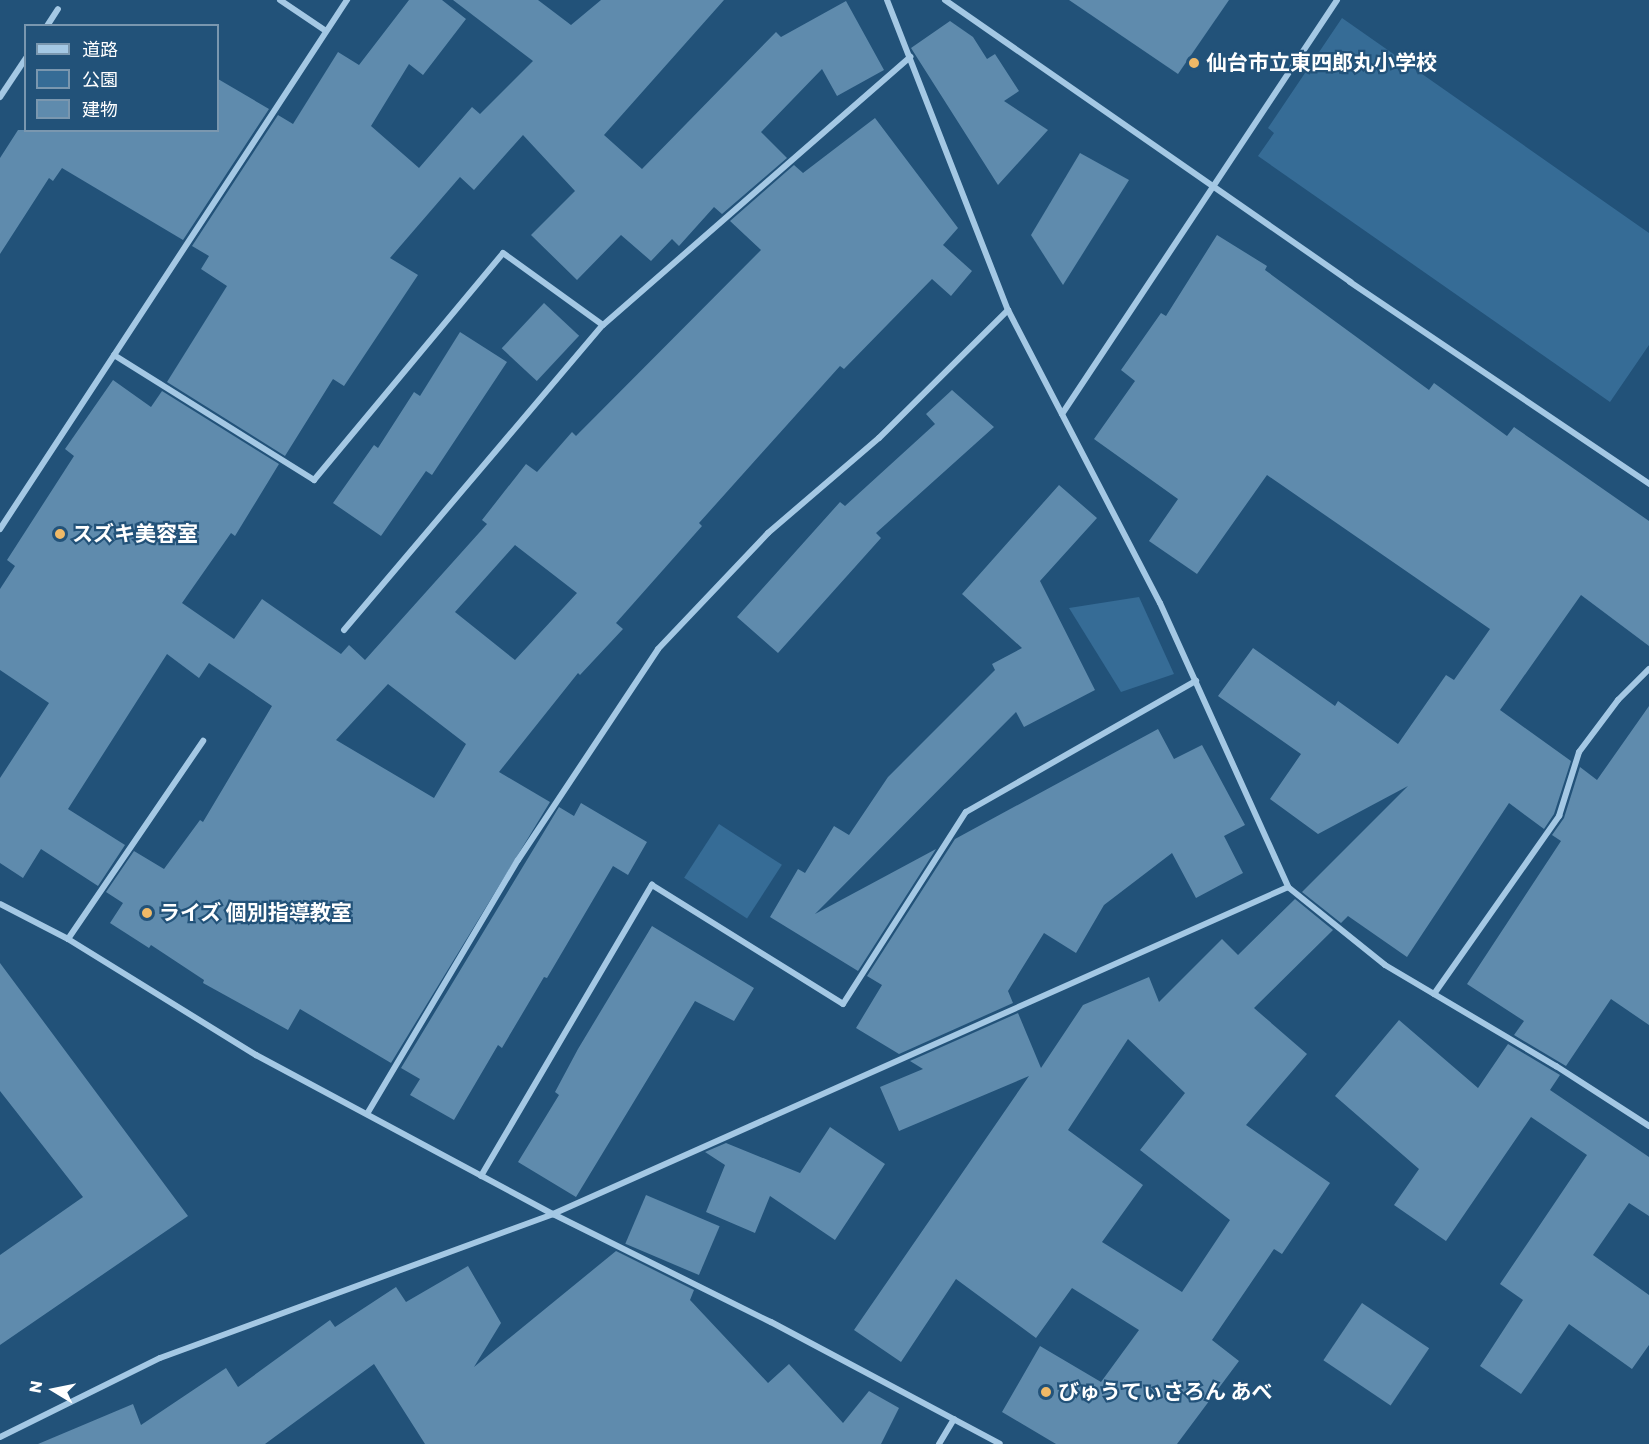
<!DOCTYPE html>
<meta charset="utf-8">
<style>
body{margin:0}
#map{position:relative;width:1649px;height:1444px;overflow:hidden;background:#225279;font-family:Poppins,"Noto Sans JP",sans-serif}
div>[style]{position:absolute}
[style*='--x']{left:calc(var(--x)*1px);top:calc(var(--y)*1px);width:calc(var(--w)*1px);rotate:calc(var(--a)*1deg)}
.green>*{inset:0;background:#366c96;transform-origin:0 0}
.building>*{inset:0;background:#5f8bad;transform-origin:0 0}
.street>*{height:6px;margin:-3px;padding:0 3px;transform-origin:3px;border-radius:3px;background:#a4c8e4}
.dots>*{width:16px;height:16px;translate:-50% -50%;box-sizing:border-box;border:3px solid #225279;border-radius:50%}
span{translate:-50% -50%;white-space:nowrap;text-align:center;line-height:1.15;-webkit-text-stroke:4.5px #225279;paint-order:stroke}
.poi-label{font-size:21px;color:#fff;font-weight:700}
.left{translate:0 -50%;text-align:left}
.legend{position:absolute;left:24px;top:24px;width:195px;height:108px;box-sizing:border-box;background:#225279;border:2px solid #7a97af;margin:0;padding:8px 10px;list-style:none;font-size:18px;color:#fff}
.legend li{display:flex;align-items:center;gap:12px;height:30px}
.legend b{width:30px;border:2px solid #7a97af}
.north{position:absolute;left:24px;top:1360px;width:60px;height:60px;-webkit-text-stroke:4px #225279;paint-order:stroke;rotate:280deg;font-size:16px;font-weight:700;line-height:24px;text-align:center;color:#fff}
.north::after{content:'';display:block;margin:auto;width:21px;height:27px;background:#fff;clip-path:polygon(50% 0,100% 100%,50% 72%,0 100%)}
</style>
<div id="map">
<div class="green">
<div style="clip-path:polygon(1342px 18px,1649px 233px,1649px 345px,1610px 402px,1258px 156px,1274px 133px,1268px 128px)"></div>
<div style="clip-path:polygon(1139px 597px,1174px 674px,1121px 692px,1069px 608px)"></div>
<div style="left:719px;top:824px;width:75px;height:64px;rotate:33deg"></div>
</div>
<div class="building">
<div style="clip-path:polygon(409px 0,442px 0,466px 19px,423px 75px,409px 64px,371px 126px,419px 168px,472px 107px,480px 114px,533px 61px,453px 0,538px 0,571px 25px,601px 0,724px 0,604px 135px,642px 169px,776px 32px,781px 37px,846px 1px,884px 70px,837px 96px,822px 69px,761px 132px,787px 158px,722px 214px,714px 207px,679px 246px,672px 239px,651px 261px,621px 235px,577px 280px,531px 235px,575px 191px,523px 135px,474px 190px,460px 177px,390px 258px,418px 275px,344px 386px,333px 379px,285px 456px,167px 382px,227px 286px,201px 269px,209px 256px,192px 246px,278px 115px,293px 124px,338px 52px,359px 65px)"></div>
<div style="clip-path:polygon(1069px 0,1229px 0,1178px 74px)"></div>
<div style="clip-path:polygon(950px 21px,973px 37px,987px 59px,995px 54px,1019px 91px,1004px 101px,1048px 130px,998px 185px,911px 48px)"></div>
<div style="clip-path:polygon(218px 79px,269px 109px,183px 240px,62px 168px,53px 181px,49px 178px,0 254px,0 158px,18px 130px,218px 130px)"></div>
<div style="clip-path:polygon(evenodd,875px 118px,958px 228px,943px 245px,972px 271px,951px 296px,932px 279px,844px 369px,840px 366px,699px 523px,702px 526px,616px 623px,623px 629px,580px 675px,578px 673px,499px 772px,550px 802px,391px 1063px,300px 1009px,288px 1030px,203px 983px,204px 980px,151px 945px,149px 948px,110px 923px,123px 903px,106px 892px,134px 851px,164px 869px,200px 820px,203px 822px,272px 706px,209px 663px,199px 678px,167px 654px,68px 809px,125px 845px,98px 886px,41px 849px,23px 878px,0 863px,0 778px,49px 703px,0 670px,0 589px,15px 566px,7px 560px,74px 456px,65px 449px,113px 380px,151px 407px,162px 391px,279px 464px,235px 536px,231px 533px,182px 603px,234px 639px,262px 599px,341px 654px,349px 645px,365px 660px,487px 524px,482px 520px,526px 464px,537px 472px,572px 432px,576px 436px,761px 250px,730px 221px,794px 165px,803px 173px,875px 118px,515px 545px,577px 593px,515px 660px,455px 612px,515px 545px,875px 118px,388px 684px,466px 744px,434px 798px,336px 740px,388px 684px)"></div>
<div style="clip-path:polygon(1080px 153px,1129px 180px,1063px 285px,1031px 235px)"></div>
<div style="clip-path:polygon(1217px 235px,1267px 266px,1265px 270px,1429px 390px,1434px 383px,1507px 436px,1514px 427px,1649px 521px,1649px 646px,1581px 595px,1500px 710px,1571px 761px,1554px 814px,1544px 829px,1509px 803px,1407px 957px,1348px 916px,1341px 923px,1302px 892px,1408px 786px,1318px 834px,1270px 799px,1301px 754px,1218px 696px,1253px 648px,1335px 706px,1338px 701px,1398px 744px,1446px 675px,1454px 680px,1490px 629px,1267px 475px,1197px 574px,1149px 541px,1178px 499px,1094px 439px,1135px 381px,1121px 370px,1161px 313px,1166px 316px)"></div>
<div style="left:544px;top:303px;width:48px;height:62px;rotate:43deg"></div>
<div style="clip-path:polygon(460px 332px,507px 362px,432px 475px,426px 471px,381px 536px,333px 503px,374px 445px,378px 448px,414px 392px,420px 396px)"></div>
<div style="clip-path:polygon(952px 390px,994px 427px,876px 533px,881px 538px,778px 653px,737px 617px,840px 502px,845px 506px,935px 424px,926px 414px)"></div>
<div style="clip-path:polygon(1059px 485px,1097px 518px,1040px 581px,1095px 690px,1024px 727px,1016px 712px,815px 914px,936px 849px,858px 971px,770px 917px,798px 869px,805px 873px,834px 826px,849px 835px,888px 777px,995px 670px,992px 664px,1022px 648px,962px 594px)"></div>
<div style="clip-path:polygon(1649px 706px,1649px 1025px,1611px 999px,1566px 1066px,1514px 1035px,1524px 1021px,1467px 984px,1561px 841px,1552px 835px,1564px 818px,1580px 767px,1597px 780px)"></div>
<div style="clip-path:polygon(1158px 729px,1174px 759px,1202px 745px,1245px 825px,1224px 836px,1243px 873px,1196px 898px,1172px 853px,1104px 905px,1076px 953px,1044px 933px,1008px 991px,1013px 1003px,899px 1054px,856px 1028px,882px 985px,867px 976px,955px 839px)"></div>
<div style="clip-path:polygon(581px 803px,647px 842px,628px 875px,613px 866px,547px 978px,544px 977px,502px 1048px,498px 1045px,454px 1120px,410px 1095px,420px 1079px,401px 1068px,559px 807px,574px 816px)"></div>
<div style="clip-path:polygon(evenodd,1295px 899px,1333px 930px,1254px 1008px,1307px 1054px,1246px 1125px,1330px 1183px,1282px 1254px,1274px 1249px,1212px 1340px,1239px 1361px,1177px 1444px,1056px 1444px,1002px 1412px,1040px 1346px,1101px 1382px,1139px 1330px,1072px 1288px,1036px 1338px,956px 1279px,901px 1362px,854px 1330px,1029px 1076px,899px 1131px,880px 1087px,923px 1069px,910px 1061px,1018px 1013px,1041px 1068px,1083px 1005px,1149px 977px,1159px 1002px,1222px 939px,1238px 955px,1295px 899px,1128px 1039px,1185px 1093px,1140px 1150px,1230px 1220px,1182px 1292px,1102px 1242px,1143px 1185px,1068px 1130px,1128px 1039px)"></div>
<div style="clip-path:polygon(652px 926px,754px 988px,734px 1021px,695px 1001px,576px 1197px,518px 1162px,559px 1095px,555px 1092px,578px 1049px)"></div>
<div style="clip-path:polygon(0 963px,188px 1216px,0 1345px,0 1255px,83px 1197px,0 1091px)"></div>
<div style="clip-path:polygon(1399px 1020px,1478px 1088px,1508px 1044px,1560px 1075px,1550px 1090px,1649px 1157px,1649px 1216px,1629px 1203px,1593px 1255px,1649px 1295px,1649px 1345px,1632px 1369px,1569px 1324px,1521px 1394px,1480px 1366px,1523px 1300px,1500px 1284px,1587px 1155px,1531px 1117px,1446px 1241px,1394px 1205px,1419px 1169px,1335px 1096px)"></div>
<div style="clip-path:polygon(830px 1127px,885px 1164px,835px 1240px,770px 1196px,755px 1233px,706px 1212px,725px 1165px,705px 1152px,726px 1143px,800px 1173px)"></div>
<div style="left:646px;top:1195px;width:80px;height:53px;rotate:23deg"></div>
<div style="clip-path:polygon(616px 1251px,694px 1290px,690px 1300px,768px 1383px,789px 1364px,843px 1423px,869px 1391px,899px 1408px,881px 1444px,425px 1444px,374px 1364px,265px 1444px,38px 1444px,133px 1404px,141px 1425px,226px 1368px,238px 1387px,330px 1320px,335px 1327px,396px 1287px,406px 1302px,468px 1266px,501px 1323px,474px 1367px)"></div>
<div style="left:1362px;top:1303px;width:81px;height:69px;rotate:34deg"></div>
</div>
<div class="street">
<div style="--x:280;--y:0;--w:55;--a:34"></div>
<div style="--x:887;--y:0;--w:333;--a:68.7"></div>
<div style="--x:1008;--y:310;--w:330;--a:62.6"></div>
<div style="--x:1160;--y:603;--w:312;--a:65.7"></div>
<div style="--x:1288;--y:887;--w:124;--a:38.8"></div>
<div style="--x:1385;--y:965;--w:199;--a:30.6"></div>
<div style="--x:1556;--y:1066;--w:111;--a:32.8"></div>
<div style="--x:945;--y:0;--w:494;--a:34.8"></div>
<div style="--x:1350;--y:282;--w:361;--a:34"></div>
<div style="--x:47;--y:26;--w:20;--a:-57"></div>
<div style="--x:0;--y:97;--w:47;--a:-56.3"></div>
<div style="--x:114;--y:355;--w:236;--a:32"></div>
<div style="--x:314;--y:480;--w:295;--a:-50.2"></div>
<div style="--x:503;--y:253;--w:123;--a:35.8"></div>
<div style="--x:1062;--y:414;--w:497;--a:-56.4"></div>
<div style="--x:0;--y:529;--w:633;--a:-56.74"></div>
<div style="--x:344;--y:630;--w:400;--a:-49.7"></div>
<div style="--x:603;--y:325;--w:408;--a:-41.1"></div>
<div style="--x:0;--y:904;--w:76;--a:27.2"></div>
<div style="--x:68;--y:939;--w:221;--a:31.7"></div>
<div style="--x:256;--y:1055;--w:337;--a:28.2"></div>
<div style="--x:553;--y:1214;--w:243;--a:26.4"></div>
<div style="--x:771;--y:1322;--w:259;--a:28"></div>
<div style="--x:68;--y:939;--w:240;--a:-55.7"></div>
<div style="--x:1434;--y:994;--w:218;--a:-54.9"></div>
<div style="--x:1559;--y:816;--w:67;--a:-72.6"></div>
<div style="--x:1579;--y:752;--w:65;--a:-53.1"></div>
<div style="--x:1618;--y:700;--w:44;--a:-45"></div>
<div style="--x:367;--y:1114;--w:295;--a:-59.3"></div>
<div style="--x:518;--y:860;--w:253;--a:-56.4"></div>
<div style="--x:658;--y:649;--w:160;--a:-46.5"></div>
<div style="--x:768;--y:533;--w:146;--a:-40.6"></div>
<div style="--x:879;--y:438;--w:182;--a:-44.8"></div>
<div style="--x:481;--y:1176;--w:338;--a:-59.6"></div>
<div style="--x:652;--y:885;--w:225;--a:31.9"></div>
<div style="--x:843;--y:1004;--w:228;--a:-57.4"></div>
<div style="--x:966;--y:812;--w:265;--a:-29.7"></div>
<div style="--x:0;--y:1437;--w:178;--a:-26.3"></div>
<div style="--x:160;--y:1358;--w:419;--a:-20.1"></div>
<div style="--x:553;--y:1214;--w:804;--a:-23.98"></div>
<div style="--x:939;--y:1444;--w:29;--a:-59"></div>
</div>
<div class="dots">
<div style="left:1194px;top:63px;background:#efb967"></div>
<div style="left:60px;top:534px;background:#efb967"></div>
<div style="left:147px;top:913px;background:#efb967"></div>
<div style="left:1046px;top:1392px;background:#efb967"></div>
</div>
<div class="poi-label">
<span class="left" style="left:1206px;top:63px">仙台市立東四郎丸小学校</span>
<span class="left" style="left:72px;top:534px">スズキ美容室</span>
<span class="left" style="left:159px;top:913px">ライズ 個別指導教室</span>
<span class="left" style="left:1058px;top:1392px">びゅうてぃさろん あべ</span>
</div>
<ul class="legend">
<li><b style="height:8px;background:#a4c8e4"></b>道路</li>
<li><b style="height:16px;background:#366c96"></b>公園</li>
<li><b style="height:16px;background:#5f8bad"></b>建物</li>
</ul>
<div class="north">N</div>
</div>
